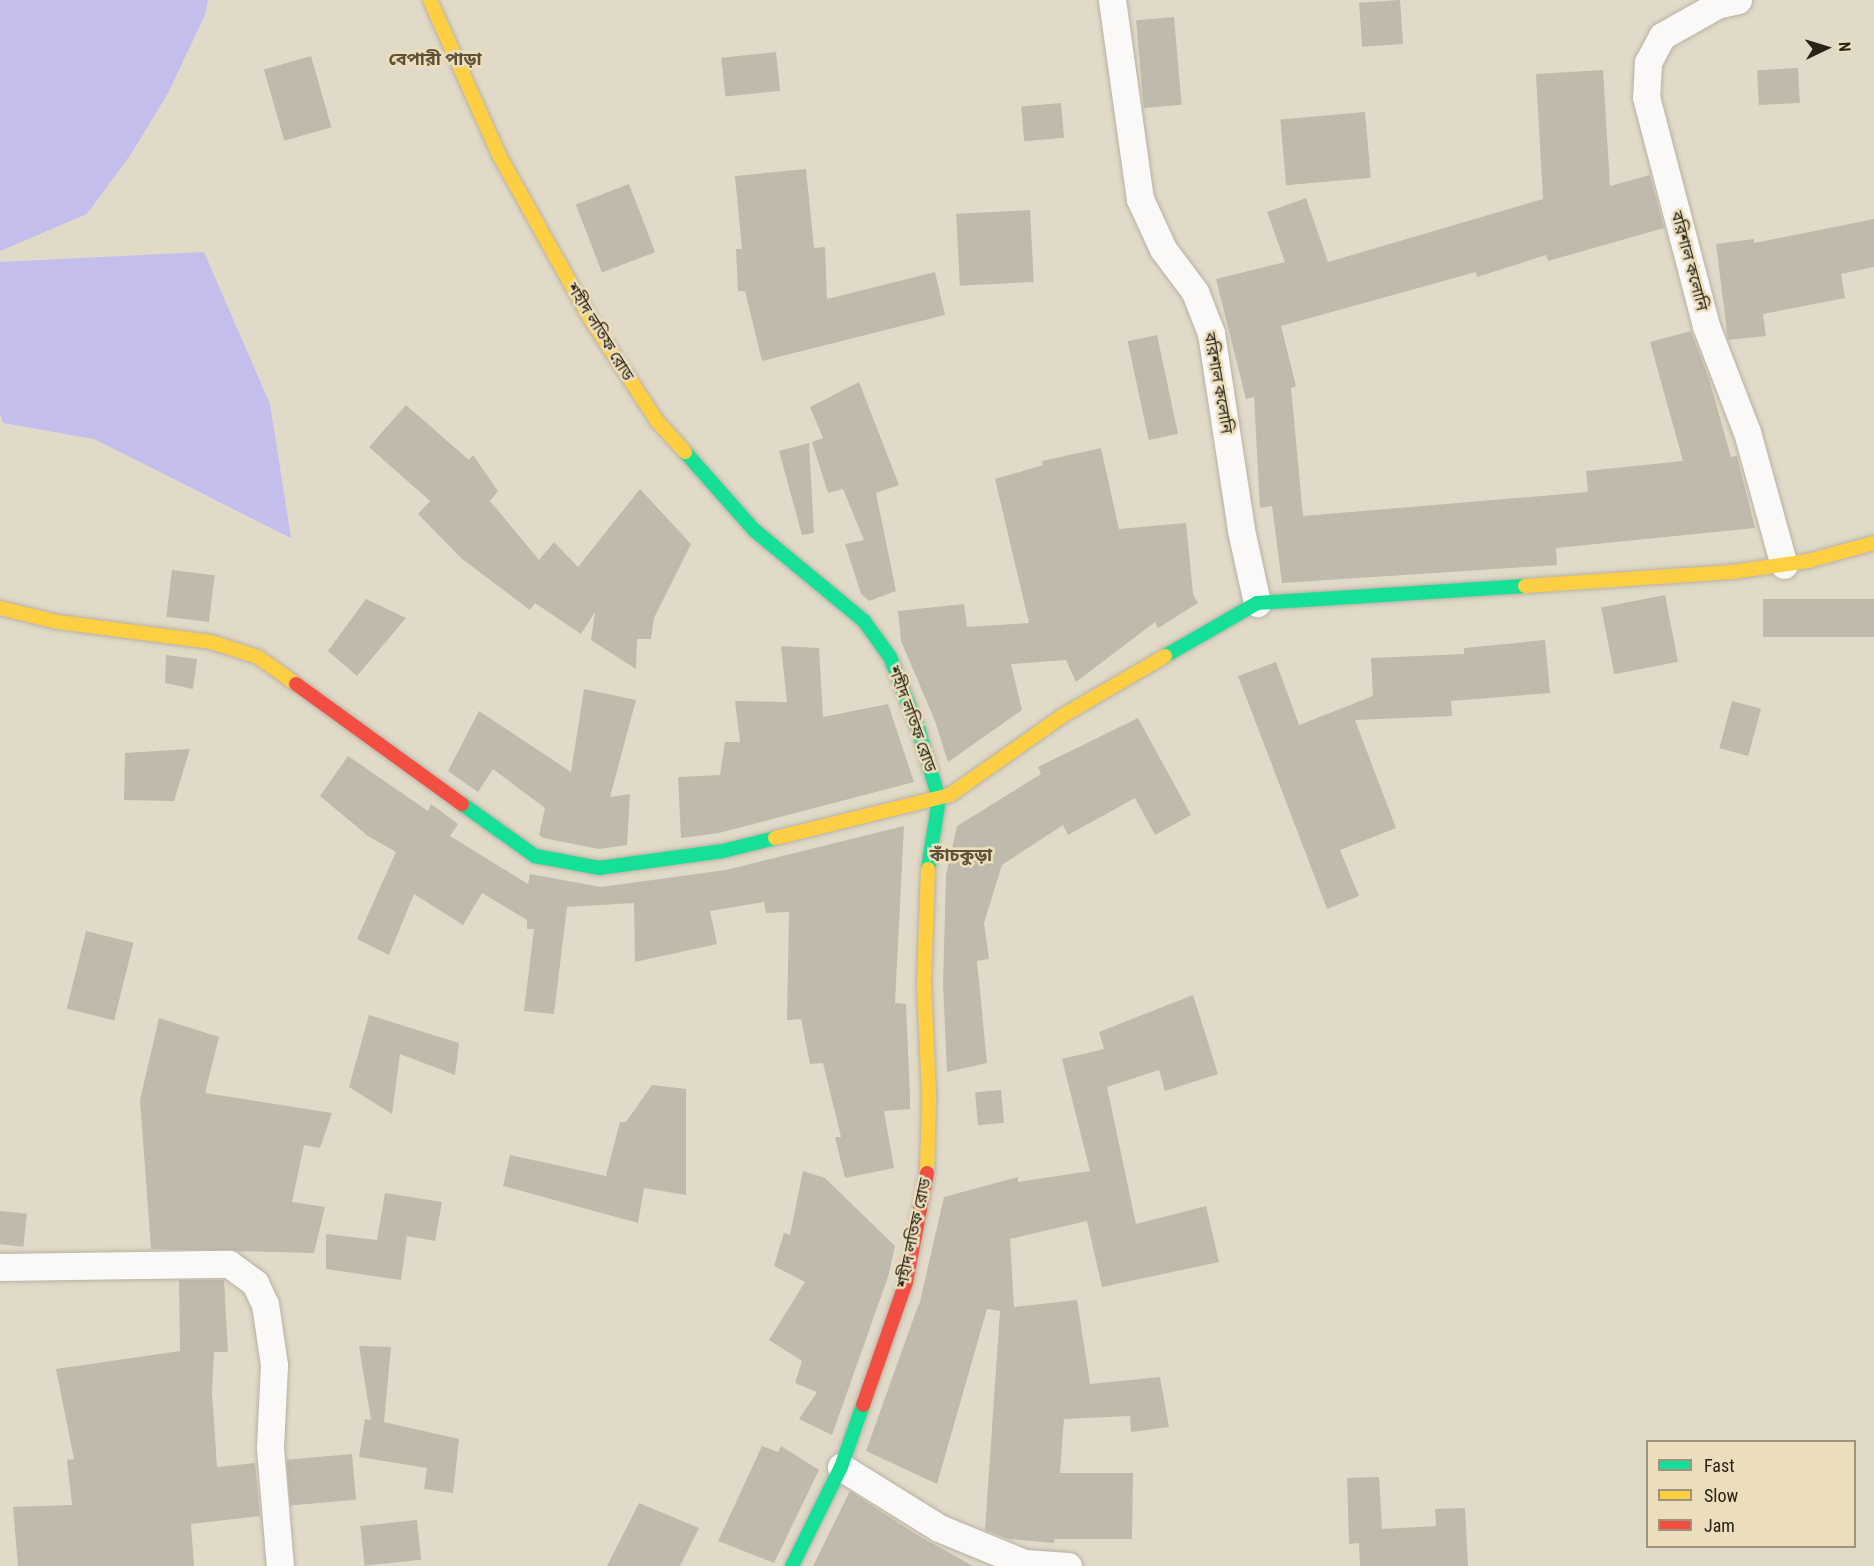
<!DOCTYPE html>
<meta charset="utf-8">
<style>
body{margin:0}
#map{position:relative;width:1874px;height:1566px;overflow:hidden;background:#e2dac8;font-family:"Roboto Condensed","Noto Sans Bengali",sans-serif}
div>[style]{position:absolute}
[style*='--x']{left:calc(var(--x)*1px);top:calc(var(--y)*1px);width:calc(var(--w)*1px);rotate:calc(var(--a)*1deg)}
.water>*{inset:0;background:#c3beec}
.building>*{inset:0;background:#c0baac;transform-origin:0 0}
.roads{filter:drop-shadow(0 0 2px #b8b2a4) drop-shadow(0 0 2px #b8b2a4)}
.street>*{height:27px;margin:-13.5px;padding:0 13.5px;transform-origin:13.5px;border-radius:13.5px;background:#fbf9f7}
.fast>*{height:14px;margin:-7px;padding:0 7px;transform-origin:7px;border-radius:7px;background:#16e098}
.slow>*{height:14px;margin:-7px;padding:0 7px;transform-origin:7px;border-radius:7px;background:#ffcf43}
.jam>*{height:14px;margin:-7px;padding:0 7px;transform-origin:7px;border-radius:7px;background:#f24e42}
span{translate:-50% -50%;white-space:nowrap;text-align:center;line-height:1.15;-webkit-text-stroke:5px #ecdebd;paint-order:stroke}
.street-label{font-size:16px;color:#282317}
.neighbourhood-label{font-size:18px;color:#5f5337;font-weight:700}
.legend{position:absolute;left:1646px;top:1440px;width:210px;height:108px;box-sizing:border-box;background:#ecdebd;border:2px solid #9e937b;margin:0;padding:8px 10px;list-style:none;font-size:18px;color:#282317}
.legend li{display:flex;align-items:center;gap:12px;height:30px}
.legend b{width:30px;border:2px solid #9e937b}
.north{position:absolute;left:1796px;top:18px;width:60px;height:60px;-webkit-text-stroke:4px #ecdebd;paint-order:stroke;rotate:86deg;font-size:16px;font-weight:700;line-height:24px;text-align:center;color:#282317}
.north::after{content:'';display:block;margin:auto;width:21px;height:27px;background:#282317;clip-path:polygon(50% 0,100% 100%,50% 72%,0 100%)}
</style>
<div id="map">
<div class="water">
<div style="clip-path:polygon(0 0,208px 0,205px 15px,168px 93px,131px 154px,87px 214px,0 251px)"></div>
<div style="clip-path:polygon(204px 252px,270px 404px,291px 538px,94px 439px,3px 423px,0 414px,0 262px)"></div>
</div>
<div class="building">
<div style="left:1400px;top:0;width:44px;height:41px;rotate:86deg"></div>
<div style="left:1174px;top:17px;width:88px;height:38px;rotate:85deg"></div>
<div style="left:776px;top:52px;width:39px;height:55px;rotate:84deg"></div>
<div style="left:311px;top:56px;width:74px;height:49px;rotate:74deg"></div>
<div style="left:1798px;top:68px;width:35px;height:41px;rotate:87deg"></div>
<div style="clip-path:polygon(1603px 70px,1610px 186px,1650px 175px,1664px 228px,1548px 261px,1546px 255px,1477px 277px,1476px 272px,1281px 326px,1296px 386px,1291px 388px,1303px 516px,1588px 492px,1586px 471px,1683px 461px,1650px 342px,1691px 331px,1709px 379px,1731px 457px,1737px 456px,1755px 528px,1556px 548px,1557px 565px,1282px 583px,1272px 506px,1260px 508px,1254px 397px,1246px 399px,1216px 279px,1285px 262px,1267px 212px,1306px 198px,1328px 262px,1543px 199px,1536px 74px)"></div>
<div style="left:1061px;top:103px;width:35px;height:40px;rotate:85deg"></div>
<div style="left:1365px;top:112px;width:66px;height:85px;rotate:85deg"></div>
<div style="clip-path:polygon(806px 169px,814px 248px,825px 247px,827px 299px,935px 272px,945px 315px,762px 361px,745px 291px,738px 291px,736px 249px,742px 249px,735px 176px)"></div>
<div style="left:629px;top:184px;width:73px;height:57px;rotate:69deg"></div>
<div style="left:1030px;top:210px;width:72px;height:74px;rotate:87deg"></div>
<div style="clip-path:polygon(1874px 219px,1874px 267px,1841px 274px,1845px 298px,1763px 314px,1766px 336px,1728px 340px,1716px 244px,1754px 239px,1754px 243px)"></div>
<div style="left:1157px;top:335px;width:101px;height:30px;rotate:78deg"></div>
<div style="clip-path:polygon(859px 382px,899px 485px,876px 493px,896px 591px,869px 601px,861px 594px,845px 544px,864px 540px,843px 489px,828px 493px,812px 442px,823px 438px,810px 407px)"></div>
<div style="clip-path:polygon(406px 405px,469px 460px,473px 455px,498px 491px,490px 501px,539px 560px,554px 542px,578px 567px,640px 489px,691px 544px,654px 618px,651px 639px,637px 639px,636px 669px,591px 640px,595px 612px,581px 634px,535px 603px,530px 610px,461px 558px,418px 514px,430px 501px,369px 447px)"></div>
<div style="clip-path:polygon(809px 443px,814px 533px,802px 535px,779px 451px)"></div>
<div style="clip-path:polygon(1101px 448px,1119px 529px,1186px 523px,1193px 594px,1198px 603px,1158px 628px,1155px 622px,1076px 682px,1066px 660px,1011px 664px,1022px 710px,948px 762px,935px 721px,901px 641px,898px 611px,964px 604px,967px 627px,1029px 623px,995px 479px,1043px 465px,1042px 461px)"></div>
<div style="left:172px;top:570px;width:43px;height:47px;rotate:7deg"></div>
<div style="left:1665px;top:595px;width:68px;height:65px;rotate:79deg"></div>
<div style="clip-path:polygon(366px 599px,406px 618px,357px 676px,328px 651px)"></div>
<div style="left:1874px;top:599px;width:38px;height:111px;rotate:90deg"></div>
<div style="clip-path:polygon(1545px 640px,1550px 693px,1451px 701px,1452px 716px,1355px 720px,1396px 828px,1340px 850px,1359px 896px,1327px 909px,1238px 676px,1276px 662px,1299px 725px,1373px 696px,1371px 658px,1464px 654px,1464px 648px)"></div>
<div style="clip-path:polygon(781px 646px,819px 648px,823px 717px,888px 704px,914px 782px,719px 833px,681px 838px,678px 777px,720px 775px,725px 742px,740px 742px,735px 701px,787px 702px)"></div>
<div style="clip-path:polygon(166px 655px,197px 659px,193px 689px,165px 683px)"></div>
<div style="clip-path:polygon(584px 689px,636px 700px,610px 797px,630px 794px,627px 845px,599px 849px,543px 838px,539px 835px,545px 808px,493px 769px,478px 792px,448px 771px,479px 711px,571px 772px)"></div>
<div style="left:1732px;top:701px;width:30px;height:49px;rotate:15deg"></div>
<div style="clip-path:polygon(1138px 718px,1191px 815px,1155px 835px,1135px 798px,1068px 835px,1063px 825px,1002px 865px,984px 923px,989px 959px,977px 961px,987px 1063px,947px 1072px,943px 983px,946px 875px,957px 826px,1041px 774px,1038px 767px)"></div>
<div style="clip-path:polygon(190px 749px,174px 801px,124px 800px,125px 753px)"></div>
<div style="clip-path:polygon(348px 756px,428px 811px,431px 804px,458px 824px,450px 836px,528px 884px,530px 874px,601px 887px,726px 870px,904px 826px,895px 1003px,906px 1004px,910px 1097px,910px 1109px,884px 1111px,894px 1168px,845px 1178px,835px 1137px,841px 1137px,823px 1063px,810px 1064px,801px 1019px,787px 1020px,789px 912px,766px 913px,764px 902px,710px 911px,717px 944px,635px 962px,634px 903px,567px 907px,554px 1014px,524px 1011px,534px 929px,527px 929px,527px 920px,482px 893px,463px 925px,414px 894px,389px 955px,357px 939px,396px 852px,368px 836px,320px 796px)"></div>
<div style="left:86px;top:931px;width:49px;height:80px;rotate:14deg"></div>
<div style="clip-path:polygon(1193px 995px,1218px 1074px,1165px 1091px,1159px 1070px,1107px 1087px,1136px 1224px,1206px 1206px,1219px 1262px,1102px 1287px,1087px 1221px,1010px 1239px,1014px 1307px,1077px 1300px,1090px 1384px,1160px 1377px,1169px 1427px,1131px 1432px,1130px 1416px,1064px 1419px,1060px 1473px,1133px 1473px,1132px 1539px,1055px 1539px,1054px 1543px,1008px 1539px,985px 1530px,1000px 1311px,987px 1309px,937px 1484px,866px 1451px,919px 1303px,919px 1306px,944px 1197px,1018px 1177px,1018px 1182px,1090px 1171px,1062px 1059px,1104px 1049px,1099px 1032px)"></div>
<div style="clip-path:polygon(369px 1015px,459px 1043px,455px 1075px,400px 1054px,392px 1114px,349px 1087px)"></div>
<div style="clip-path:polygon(159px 1018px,219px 1037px,205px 1093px,332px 1113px,320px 1148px,304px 1145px,292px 1202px,325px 1207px,314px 1253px,151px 1249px,140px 1100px)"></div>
<div style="clip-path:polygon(652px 1085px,686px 1089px,686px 1195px,644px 1188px,638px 1223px,503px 1186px,510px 1155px,606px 1176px,620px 1122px,626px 1122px)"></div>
<div style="left:1001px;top:1090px;width:33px;height:26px;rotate:85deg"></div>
<div style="clip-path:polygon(803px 1171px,825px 1178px,895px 1246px,888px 1277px,832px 1435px,799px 1419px,817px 1392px,795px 1383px,802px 1361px,769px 1340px,805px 1282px,774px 1266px,784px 1233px,790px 1235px)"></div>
<div style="clip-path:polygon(385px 1193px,442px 1202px,435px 1241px,407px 1236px,401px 1280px,326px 1269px,326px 1234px,377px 1240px)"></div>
<div style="left:0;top:1211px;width:27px;height:33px;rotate:6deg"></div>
<div style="clip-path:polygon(179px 1280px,224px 1280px,228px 1352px,214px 1352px,212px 1393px,217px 1467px,255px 1463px,260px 1516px,191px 1524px,194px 1566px,18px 1566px,13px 1507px,72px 1505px,67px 1460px,74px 1459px,56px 1369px,180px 1351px)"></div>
<div style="clip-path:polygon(359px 1346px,391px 1347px,384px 1422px,459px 1439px,453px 1493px,424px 1489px,427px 1468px,359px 1457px,365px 1419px,371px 1420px)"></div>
<div style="clip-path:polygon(762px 1446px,778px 1452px,781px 1446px,819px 1470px,774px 1563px,718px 1541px)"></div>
<div style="left:352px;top:1454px;width:46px;height:66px;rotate:85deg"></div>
<div style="clip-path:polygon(1379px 1477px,1382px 1529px,1436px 1526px,1435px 1509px,1465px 1508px,1468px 1566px,1360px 1566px,1359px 1543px,1349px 1544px,1347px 1478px)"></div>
<div style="clip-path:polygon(850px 1491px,914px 1533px,973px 1566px,813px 1566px)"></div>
<div style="clip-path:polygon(639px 1503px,699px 1528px,680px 1566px,607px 1566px)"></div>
<div style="left:417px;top:1520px;width:40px;height:57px;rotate:84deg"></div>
</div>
<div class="roads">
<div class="street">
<div style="--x:1112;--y:0;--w:201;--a:82"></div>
<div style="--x:1140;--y:199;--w:55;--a:65.3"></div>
<div style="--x:1163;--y:249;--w:54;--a:53.3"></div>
<div style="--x:1195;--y:292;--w:44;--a:68.7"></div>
<div style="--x:1211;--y:333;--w:199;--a:81.3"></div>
<div style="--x:1241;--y:530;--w:75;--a:77.6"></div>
<div style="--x:1738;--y:0;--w:22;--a:167"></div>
<div style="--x:1717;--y:5;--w:63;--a:150.6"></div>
<div style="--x:1662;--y:36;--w:30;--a:118"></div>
<div style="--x:1648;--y:62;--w:35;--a:93"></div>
<div style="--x:1646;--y:97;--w:237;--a:75.3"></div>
<div style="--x:1706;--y:326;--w:114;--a:68.9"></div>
<div style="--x:1747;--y:432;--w:138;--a:74.5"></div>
<div style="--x:0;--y:1267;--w:229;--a:-0.8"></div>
<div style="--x:229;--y:1264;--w:32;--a:36"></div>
<div style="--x:255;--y:1283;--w:23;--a:65"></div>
<div style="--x:265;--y:1304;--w:62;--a:81.6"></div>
<div style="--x:274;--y:1365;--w:83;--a:92.8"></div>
<div style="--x:270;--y:1448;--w:118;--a:85.2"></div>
<div style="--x:841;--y:1467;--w:115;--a:31.9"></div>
<div style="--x:939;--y:1528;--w:92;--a:22.4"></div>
<div style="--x:1024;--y:1563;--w:44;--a:3.9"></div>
</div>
<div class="fast">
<div style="--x:685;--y:452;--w:104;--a:48.5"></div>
<div style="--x:754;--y:530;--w:143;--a:39.6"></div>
<div style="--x:864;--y:621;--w:44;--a:54.2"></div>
<div style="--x:890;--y:657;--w:76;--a:68.5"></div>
<div style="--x:918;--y:728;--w:74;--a:73.5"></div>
<div style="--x:939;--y:799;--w:71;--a:98.9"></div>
<div style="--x:1165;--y:656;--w:106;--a:-29.9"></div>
<div style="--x:1257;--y:603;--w:269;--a:-3.6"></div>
<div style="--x:462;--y:804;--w:90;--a:35.5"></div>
<div style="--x:535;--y:856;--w:65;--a:10.6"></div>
<div style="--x:599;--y:868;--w:125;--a:-7.8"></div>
<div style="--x:723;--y:851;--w:54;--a:-14"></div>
<div style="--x:792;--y:1566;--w:110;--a:-63.7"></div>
<div style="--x:841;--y:1467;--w:66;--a:-70.5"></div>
</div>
<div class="slow">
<div style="--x:430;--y:0;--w:170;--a:66"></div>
<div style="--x:499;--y:155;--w:185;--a:60.9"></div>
<div style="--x:589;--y:317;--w:124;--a:56.8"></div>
<div style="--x:657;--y:421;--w:42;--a:47.9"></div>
<div style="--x:1525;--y:586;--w:207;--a:-3.9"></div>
<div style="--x:1732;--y:572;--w:77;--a:-8.2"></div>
<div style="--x:1808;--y:561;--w:68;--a:-15.3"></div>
<div style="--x:0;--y:608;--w:60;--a:13.6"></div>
<div style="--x:58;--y:622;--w:154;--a:7.4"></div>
<div style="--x:211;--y:642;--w:49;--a:17.7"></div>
<div style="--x:258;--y:657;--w:47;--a:35.4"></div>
<div style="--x:775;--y:838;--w:180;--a:-13.8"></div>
<div style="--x:950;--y:795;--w:139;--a:-35.1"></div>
<div style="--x:1064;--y:715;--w:117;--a:-30.3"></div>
<div style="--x:927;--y:1173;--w:76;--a:-88.5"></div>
<div style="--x:929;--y:1097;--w:114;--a:-92.5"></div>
<div style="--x:924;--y:983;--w:114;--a:-88"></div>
</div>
<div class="jam">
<div style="--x:296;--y:684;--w:205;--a:35.9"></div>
<div style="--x:863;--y:1405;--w:130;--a:-70.7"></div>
<div style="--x:906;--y:1282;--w:111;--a:-79.1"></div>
</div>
</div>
<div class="street-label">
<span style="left:1689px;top:261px;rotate:75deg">বরিশাল কলোনি</span>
<span style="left:600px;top:332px;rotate:58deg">শহীদ লতিফ রোড</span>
<span style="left:1218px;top:383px;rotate:80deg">বরিশাল কলোনি</span>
<span style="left:912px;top:719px;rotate:70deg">শহীদ লতিফ রোড</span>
<span style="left:914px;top:1233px;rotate:-78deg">শহীদ লতিফ রোড</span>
</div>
<div class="neighbourhood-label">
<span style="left:435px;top:59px">বেপারী পাড়া</span>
<span style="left:961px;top:855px">কাঁচকুড়া</span>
</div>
<ul class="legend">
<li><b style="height:8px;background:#16e098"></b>Fast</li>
<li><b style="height:8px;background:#ffcf43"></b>Slow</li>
<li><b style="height:8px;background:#f24e42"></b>Jam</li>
</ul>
<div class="north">N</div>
</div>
